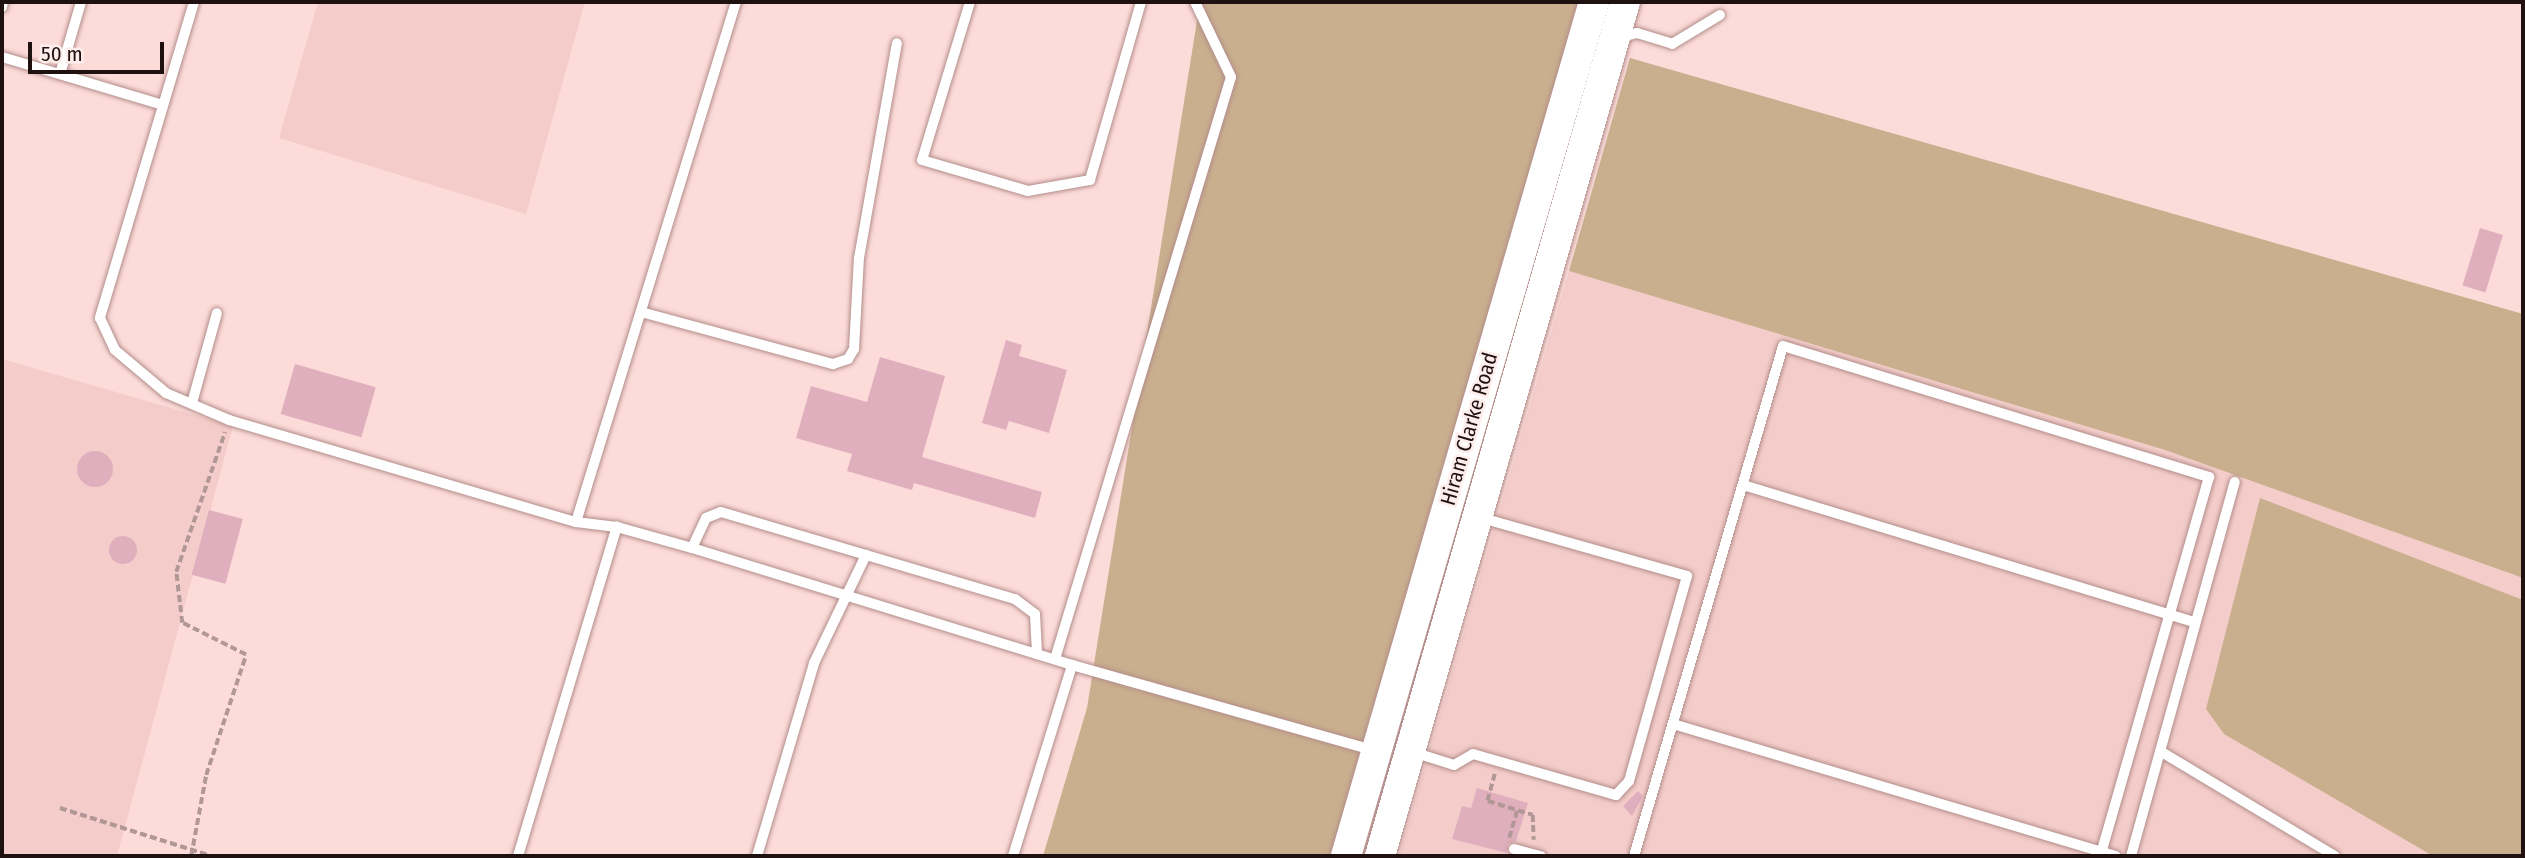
<!DOCTYPE html>
<style>
body{margin:0}
#map{position:relative;width:2525px;height:858px;overflow:hidden;background:#fcdbd9;font-family:"Fira Sans Condensed",sans-serif}
div>[style]{position:absolute}
[style*='--x']{left:calc(var(--x)*1px);top:calc(var(--y)*1px);width:calc(var(--w)*1px);rotate:calc(var(--a)*1deg)}
.built>*{inset:0;background:#f4cdca}
.green>*{inset:0;background:#caaf8e}
.building>*{inset:0;background:#e0afbe;transform-origin:0 0}
.round{border-radius:50%}
.path>*{height:3.5px;margin-top:-1.75px;transform-origin:0;background:repeating-linear-gradient(90deg,#b19795 0 7px,transparent 0 10.5px)}
.roads{filter:drop-shadow(0 0 2px #b28d8a) drop-shadow(0 0 2px #b28d8a)}
.service>*{height:10px;margin:-5px;padding:0 5px;transform-origin:5px;border-radius:5px;background:#fff}
.secondary>*{height:30px;margin:-15px;padding:0 15px;transform-origin:15px;border-radius:15px;background:#fff}
span{translate:-50% -50%;white-space:nowrap;text-align:center;line-height:1.15;-webkit-text-stroke:5px #feedeb;paint-order:stroke}
.street-label{font-size:21px;color:#1e1110}
.frame{position:absolute;inset:0;border:4px solid #1e1110;pointer-events:none}
.scale{position:absolute;left:28px;top:42px;width:136px;height:32px;box-sizing:border-box;border:4px solid #1e1110;border-top:0;padding-left:9px;font-size:21px;line-height:24px;white-space:nowrap;color:#1e1110;-webkit-text-stroke:5px #feedeb;paint-order:stroke}
</style>
<div id="map">
<div class="built">
<div style="clip-path:polygon(318px 2px,585px 2px,526px 214px,279px 138px)"></div>
<div style="clip-path:polygon(1569px 271px,2165px 450px,2523px 578px,2523px 856px,1399px 856px)"></div>
<div style="clip-path:polygon(2px 359px,233px 426px,117px 856px,2px 856px)"></div>
</div>
<div class="green">
<div style="clip-path:polygon(1200px 2px,1580px 2px,1333px 856px,1043px 856px,1087px 708px)"></div>
<div style="clip-path:polygon(1630px 58px,2523px 314px,2523px 578px,2165px 450px,1569px 271px)"></div>
<div style="clip-path:polygon(2260px 498px,2523px 600px,2523px 856px,2433px 856px,2224px 734px,2206px 709px)"></div>
</div>
<div class="building">
<div style="left:2480px;top:228px;width:24px;height:60px;rotate:17deg"></div>
<div style="clip-path:polygon(1006px 340px,1022px 345px,1019px 356px,1067px 370px,1049px 433px,1009px 421px,1006px 430px,982px 423px)"></div>
<div style="clip-path:polygon(880px 357px,945px 376px,922px 457px,1042px 492px,1035px 518px,914px 483px,912px 490px,847px 471px,852px 454px,796px 438px,811px 386px,867px 402px)"></div>
<div style="left:295px;top:364px;width:84px;height:52px;rotate:16deg"></div>
<div class="round" style="left:77px;top:451px;width:36px;height:36px"></div>
<div style="left:209px;top:510px;width:35px;height:67px;rotate:15deg"></div>
<div class="round" style="left:109px;top:536px;width:28px;height:28px"></div>
<div style="clip-path:polygon(1477px 788px,1528px 803px,1516px 841px,1508px 844px,1507px 853px,1452px 839px,1462px 806px,1471px 808px)"></div>
<div style="clip-path:polygon(1638px 791px,1643px 796px,1632px 816px,1623px 806px)"></div>
</div>
<div class="path">
<div style="--x:1495;--y:774;--w:28;--a:105"></div>
<div style="--x:1488;--y:801;--w:47;--a:17.3"></div>
<div style="--x:1533;--y:815;--w:25;--a:88"></div>
<div style="--x:60;--y:808;--w:158;--a:17.6"></div>
<div style="--x:1509;--y:838;--w:29;--a:-74"></div>
<div style="--x:191;--y:856;--w:82;--a:-79.5"></div>
<div style="--x:206;--y:775;--w:126;--a:-71.6"></div>
<div style="--x:246;--y:655;--w:72;--a:-153.4"></div>
<div style="--x:182;--y:623;--w:51;--a:-96.7"></div>
<div style="--x:176;--y:572;--w:148;--a:-70.7"></div>
</div>
<div class="roads">
<div class="service">
<div style="--x:194;--y:2;--w:330;--a:106.6"></div>
<div style="--x:100;--y:318;--w:35;--a:65"></div>
<div style="--x:115;--y:350;--w:67;--a:40.1"></div>
<div style="--x:166;--y:393;--w:69;--a:23.2"></div>
<div style="--x:229;--y:420;--w:362;--a:16.4"></div>
<div style="--x:576;--y:522;--w:41;--a:7"></div>
<div style="--x:617;--y:527;--w:78;--a:15.6"></div>
<div style="--x:692;--y:548;--w:398;--a:17.1"></div>
<div style="--x:1072;--y:665;--w:313;--a:15.8"></div>
<div style="--x:970;--y:2;--w:165;--a:106.9"></div>
<div style="--x:922;--y:160;--w:110;--a:16.3"></div>
<div style="--x:1028;--y:191;--w:63;--a:-10.1"></div>
<div style="--x:1090;--y:180;--w:185;--a:-74"></div>
<div style="--x:2;--y:7;--w:5;--a:-79"></div>
<div style="--x:1617;--y:38;--w:21;--a:-14"></div>
<div style="--x:1637;--y:33;--w:37;--a:17"></div>
<div style="--x:1672;--y:44;--w:56;--a:-31.1"></div>
<div style="--x:2;--y:57;--w:168;--a:16.6"></div>
<div style="--x:60;--y:74;--w:75;--a:-73.7"></div>
<div style="--x:641;--y:312;--w:199;--a:15.2"></div>
<div style="--x:833;--y:364;--w:16;--a:-18"></div>
<div style="--x:848;--y:359;--w:12;--a:-59"></div>
<div style="--x:854;--y:349;--w:91;--a:-86.9"></div>
<div style="--x:859;--y:258;--w:218;--a:-80"></div>
<div style="--x:192;--y:403;--w:93;--a:-74.5"></div>
<div style="--x:1743;--y:485;--w:471;--a:16.9"></div>
<div style="--x:576;--y:522;--w:544;--a:-72.9"></div>
<div style="--x:692;--y:548;--w:33;--a:-65"></div>
<div style="--x:706;--y:518;--w:16;--a:-22"></div>
<div style="--x:721;--y:512;--w:307;--a:16.5"></div>
<div style="--x:1015;--y:599;--w:25;--a:37"></div>
<div style="--x:1035;--y:614;--w:40;--a:87.1"></div>
<div style="--x:1055;--y:659;--w:608;--a:-73.17"></div>
<div style="--x:1231;--y:77;--w:83;--a:-115.6"></div>
<div style="--x:1673;--y:724;--w:462;--a:16.6"></div>
<div style="--x:2160;--y:751;--w:204;--a:31"></div>
<div style="--x:1413;--y:752;--w:43;--a:17.6"></div>
<div style="--x:1454;--y:765;--w:22;--a:-30"></div>
<div style="--x:1473;--y:754;--w:149;--a:16"></div>
<div style="--x:1616;--y:795;--w:19;--a:-47"></div>
<div style="--x:1629;--y:781;--w:213;--a:-74.2"></div>
<div style="--x:1687;--y:576;--w:216;--a:-164.2"></div>
<div style="--x:1514;--y:849;--w:28;--a:15"></div>
<div style="--x:518;--y:856;--w:344;--a:-73.3"></div>
<div style="--x:757;--y:856;--w:201;--a:-73.5"></div>
<div style="--x:814;--y:663;--w:120;--a:-64.3"></div>
<div style="--x:1013;--y:856;--w:200;--a:-72.8"></div>
<div style="--x:1634;--y:856;--w:531;--a:-73.71"></div>
<div style="--x:1783;--y:346;--w:446;--a:17.1"></div>
<div style="--x:2209;--y:477;--w:394;--a:106"></div>
<div style="--x:2131;--y:856;--w:388;--a:-74.5"></div>
</div>
<div class="secondary">
<div style="--x:1346;--y:856;--w:889;--a:-73.81"></div>
<div style="--x:1380;--y:856;--w:888;--a:-73.99"></div>
</div>
</div>
<div class="street-label">
<span style="left:1469px;top:429px;rotate:-74deg">Hiram Clarke Road</span>
</div>
<div class="frame"></div>
<div class="scale">50 m</div>
</div>
